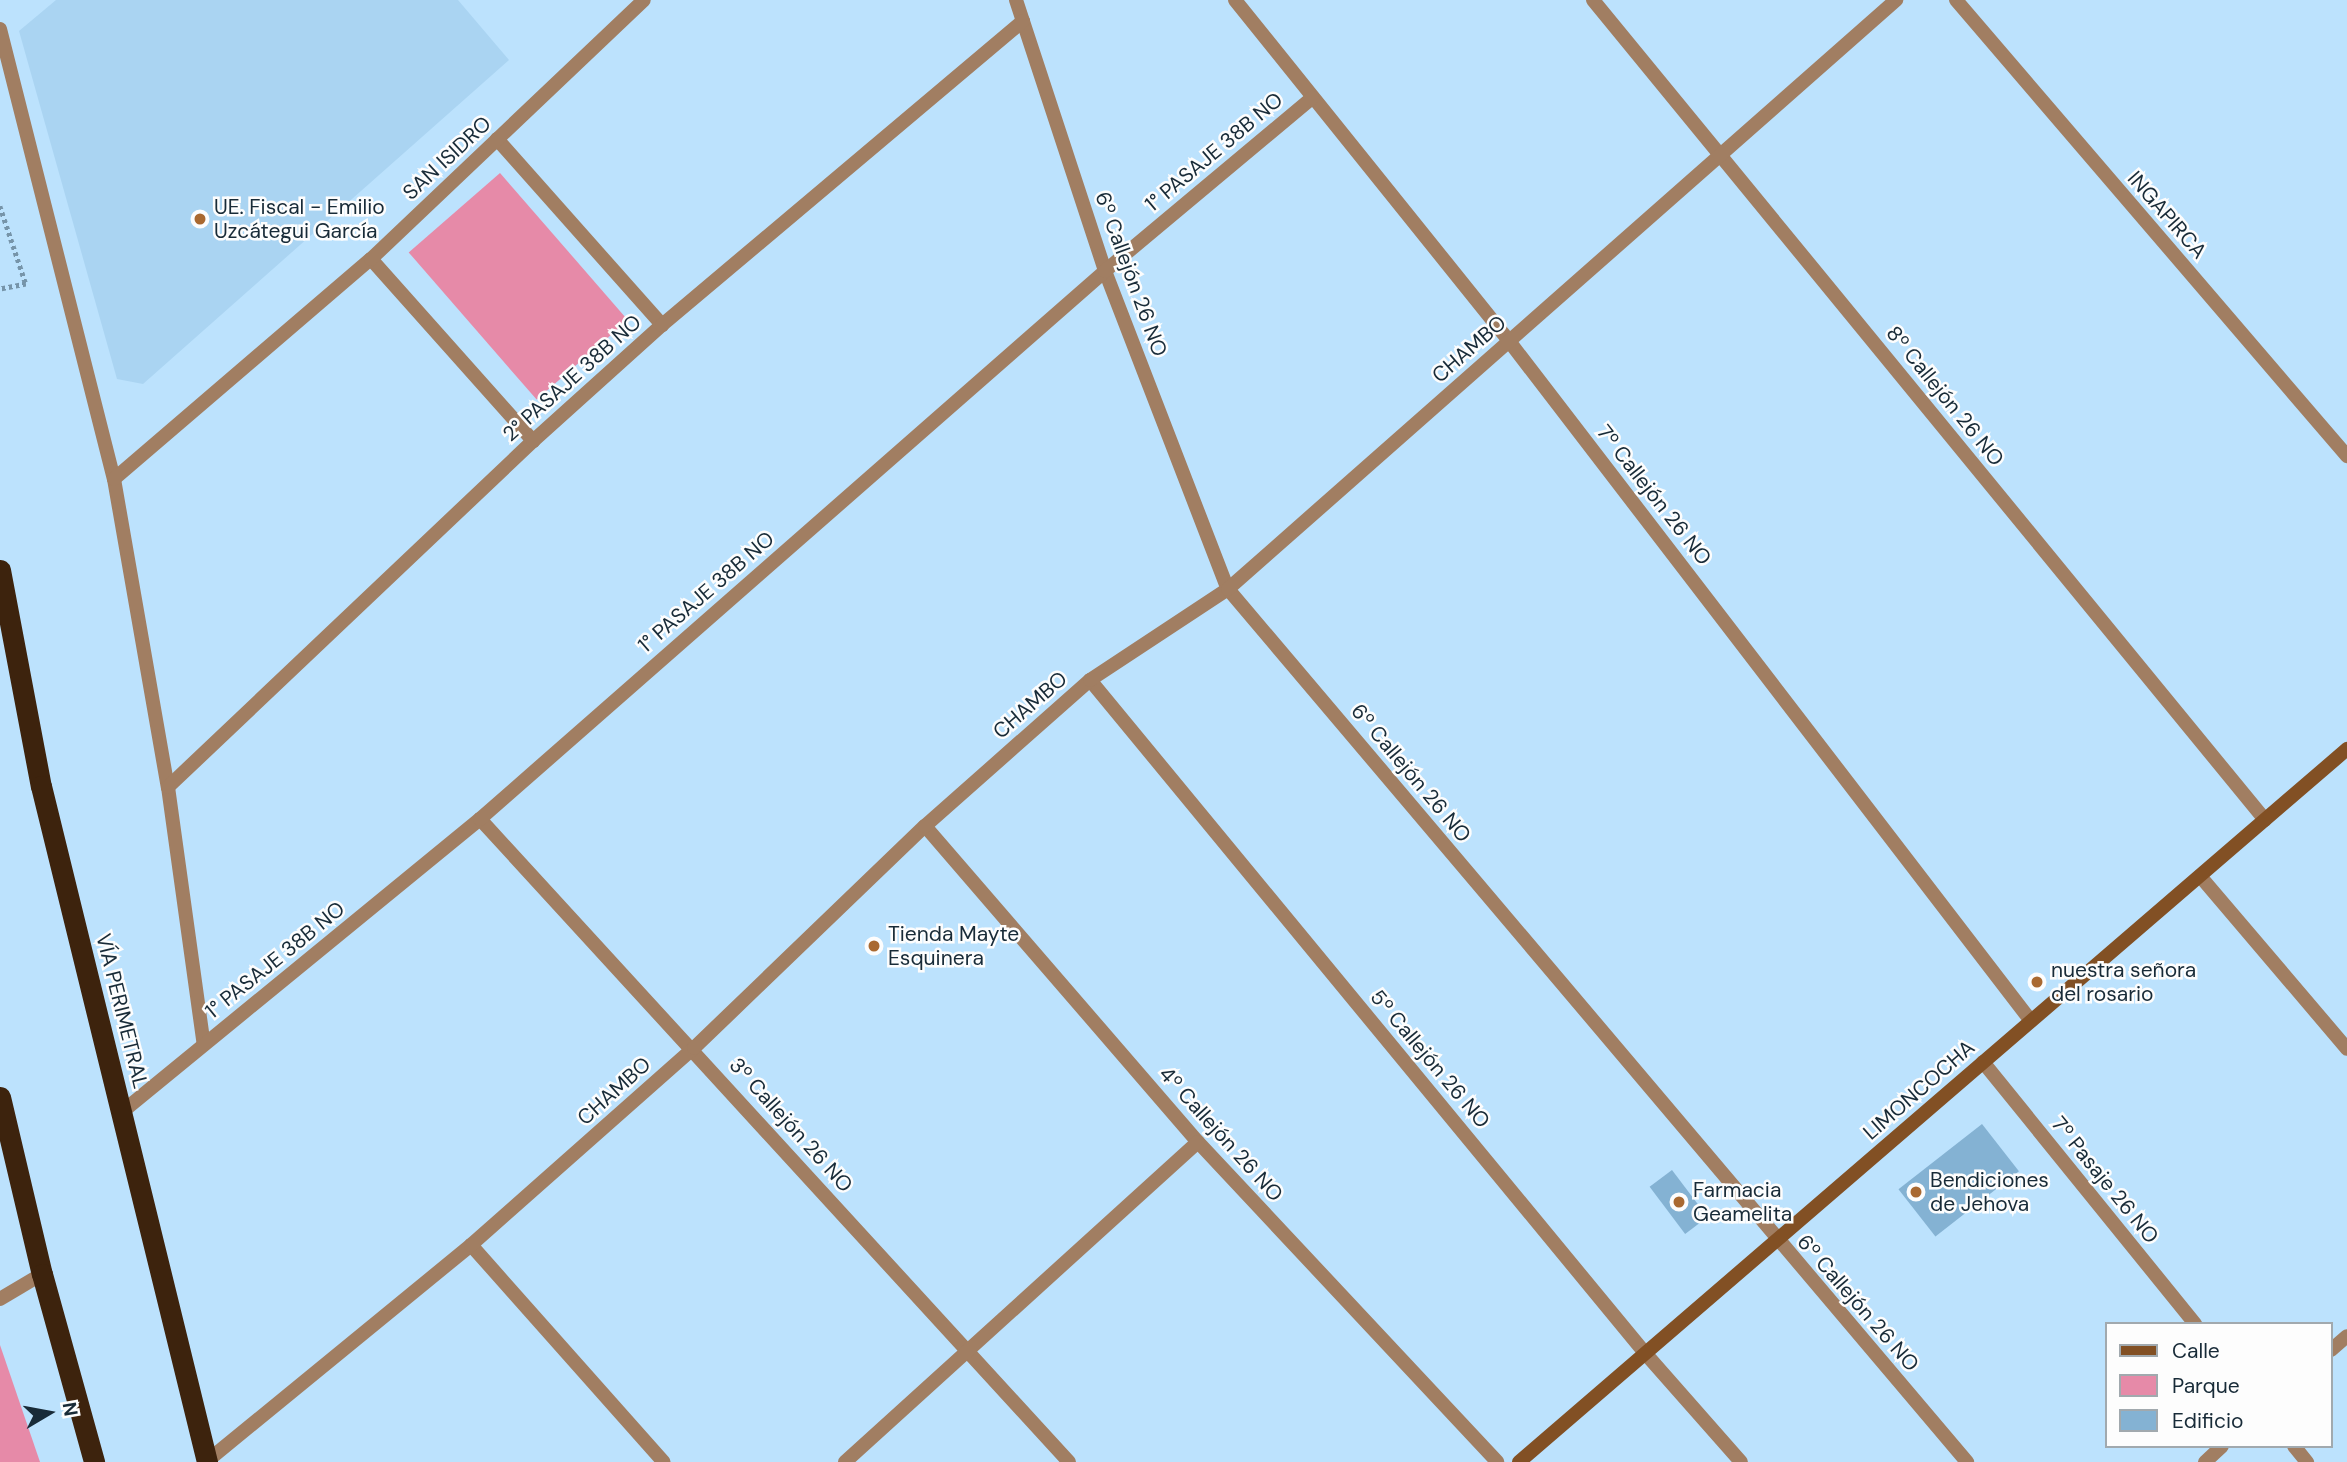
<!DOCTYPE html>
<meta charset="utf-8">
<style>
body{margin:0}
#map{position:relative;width:2347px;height:1462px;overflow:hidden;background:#bce2fd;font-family:"DM Sans",sans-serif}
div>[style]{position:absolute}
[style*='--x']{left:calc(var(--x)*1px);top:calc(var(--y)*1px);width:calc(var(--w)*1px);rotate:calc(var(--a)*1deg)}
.built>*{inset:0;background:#aad4f2}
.green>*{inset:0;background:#e68aa8;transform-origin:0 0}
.building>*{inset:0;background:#84b2d3;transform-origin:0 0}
.path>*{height:4.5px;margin-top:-2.25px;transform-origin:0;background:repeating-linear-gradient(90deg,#7694a9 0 3.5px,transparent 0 7px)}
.street>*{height:14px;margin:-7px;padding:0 7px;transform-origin:7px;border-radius:7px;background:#a17e62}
.secondary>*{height:14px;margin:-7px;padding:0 7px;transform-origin:7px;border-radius:7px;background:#825024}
.highway>*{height:21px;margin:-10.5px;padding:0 10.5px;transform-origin:10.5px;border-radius:10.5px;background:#3d230d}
.dots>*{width:19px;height:19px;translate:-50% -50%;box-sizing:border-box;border:4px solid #fdfdfd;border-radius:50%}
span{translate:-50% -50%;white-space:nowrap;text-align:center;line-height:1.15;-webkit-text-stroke:5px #fdfdfd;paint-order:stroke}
.street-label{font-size:21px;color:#182b38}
.poi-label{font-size:21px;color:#182b38}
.left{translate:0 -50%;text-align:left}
.legend{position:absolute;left:2105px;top:1322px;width:228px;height:126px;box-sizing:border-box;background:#fdfdfd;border:2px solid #a1a9ae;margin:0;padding:9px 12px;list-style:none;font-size:21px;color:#182b38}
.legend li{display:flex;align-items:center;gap:14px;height:35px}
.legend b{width:35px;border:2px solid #a1a9ae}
.north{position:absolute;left:14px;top:1378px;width:70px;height:70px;-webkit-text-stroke:5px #fdfdfd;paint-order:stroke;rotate:80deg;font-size:19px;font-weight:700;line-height:28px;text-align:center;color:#182b38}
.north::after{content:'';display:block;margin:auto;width:24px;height:32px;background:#182b38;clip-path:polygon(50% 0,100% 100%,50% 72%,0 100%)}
</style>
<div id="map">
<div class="built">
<div style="clip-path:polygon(56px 0,458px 0,509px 60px,143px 384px,117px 379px,19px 31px)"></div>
</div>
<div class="green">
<div style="left:500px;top:173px;width:195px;height:121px;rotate:49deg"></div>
<div style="clip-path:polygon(0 1345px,40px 1462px,0 1462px)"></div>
</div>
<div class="building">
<div style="left:1982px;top:1124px;width:60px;height:106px;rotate:52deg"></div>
<div style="left:1672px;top:1170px;width:59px;height:28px;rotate:53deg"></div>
</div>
<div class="path">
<div style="--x:0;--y:206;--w:82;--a:71.6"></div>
<div style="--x:26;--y:284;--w:26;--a:169"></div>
</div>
<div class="street">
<div style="--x:1016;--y:0;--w:285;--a:71.8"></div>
<div style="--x:1105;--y:271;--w:341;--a:68.9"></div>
<div style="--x:1228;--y:589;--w:1144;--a:49.75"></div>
<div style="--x:1235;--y:0;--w:437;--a:51.2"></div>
<div style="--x:1509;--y:341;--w:857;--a:52.49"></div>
<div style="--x:1593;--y:0;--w:1060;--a:50.66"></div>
<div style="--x:1956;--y:0;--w:601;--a:49.39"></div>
<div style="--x:0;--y:29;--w:464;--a:75.8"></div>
<div style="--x:114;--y:479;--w:313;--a:80.1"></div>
<div style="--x:168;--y:787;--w:260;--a:82.1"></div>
<div style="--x:497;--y:139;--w:249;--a:48.4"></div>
<div style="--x:371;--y:259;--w:244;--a:48.3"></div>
<div style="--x:114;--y:479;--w:338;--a:-40.6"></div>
<div style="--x:371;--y:259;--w:376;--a:-43.5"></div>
<div style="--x:1090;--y:680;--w:872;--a:50.49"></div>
<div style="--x:1645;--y:1353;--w:145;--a:48.6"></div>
<div style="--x:168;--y:787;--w:503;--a:-43.47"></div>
<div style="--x:533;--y:441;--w:173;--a:-42"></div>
<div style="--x:662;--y:325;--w:472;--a:-40.1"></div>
<div style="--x:480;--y:819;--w:872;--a:47.51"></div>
<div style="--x:925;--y:826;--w:418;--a:49.2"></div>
<div style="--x:1198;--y:1142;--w:438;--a:46.9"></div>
<div style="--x:2200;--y:876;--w:227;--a:49.6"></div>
<div style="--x:1983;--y:1062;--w:337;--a:51"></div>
<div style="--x:122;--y:1112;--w:463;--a:-39.3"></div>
<div style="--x:480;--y:819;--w:831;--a:-41.24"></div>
<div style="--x:1105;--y:271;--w:270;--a:-39.9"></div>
<div style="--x:471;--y:1245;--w:290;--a:48.4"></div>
<div style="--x:0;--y:1299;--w:49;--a:-30.8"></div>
<div style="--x:2331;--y:1350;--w:21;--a:-41"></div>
<div style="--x:2294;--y:1446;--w:21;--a:51"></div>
<div style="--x:206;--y:1462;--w:343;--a:-39.3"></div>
<div style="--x:471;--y:1245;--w:298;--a:-41.5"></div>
<div style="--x:694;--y:1048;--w:320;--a:-43.9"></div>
<div style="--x:925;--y:826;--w:220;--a:-41.5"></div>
<div style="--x:1090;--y:680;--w:165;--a:-33.4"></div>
<div style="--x:1228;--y:589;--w:891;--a:-41.4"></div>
<div style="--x:845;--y:1462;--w:476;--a:-42.2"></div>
<div style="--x:2205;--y:1462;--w:23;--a:-43"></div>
</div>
<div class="secondary">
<div style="--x:1519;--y:1462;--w:1093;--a:-40.73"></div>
</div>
<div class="highway">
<div style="--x:0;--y:570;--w:220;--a:79.3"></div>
<div style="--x:41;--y:786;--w:696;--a:76.2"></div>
<div style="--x:0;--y:1097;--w:182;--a:76.7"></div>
<div style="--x:42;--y:1274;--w:195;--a:74.5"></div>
</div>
<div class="dots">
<div style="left:200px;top:219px;background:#a96931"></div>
<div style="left:874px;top:946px;background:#a96931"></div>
<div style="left:2037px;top:982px;background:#a96931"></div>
<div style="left:1916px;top:1192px;background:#a96931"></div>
<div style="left:1679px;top:1202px;background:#a96931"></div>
</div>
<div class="street-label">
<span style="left:1214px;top:152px;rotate:-40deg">1° PASAJE 38B NO</span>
<span style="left:447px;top:158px;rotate:-43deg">SAN ISIDRO</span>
<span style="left:2167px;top:215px;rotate:49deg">INGAPIRCA</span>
<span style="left:1131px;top:274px;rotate:70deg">6º Callejón 26 NO</span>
<span style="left:1469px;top:349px;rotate:-41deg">CHAMBO</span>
<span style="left:572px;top:378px;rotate:-42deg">2° PASAJE 38B NO</span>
<span style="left:1945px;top:396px;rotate:51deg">8º Callejón 26 NO</span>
<span style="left:1654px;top:495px;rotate:52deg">7º Callejón 26 NO</span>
<span style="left:706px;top:592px;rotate:-41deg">1° PASAJE 38B NO</span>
<span style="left:1030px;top:705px;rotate:-41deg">CHAMBO</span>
<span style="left:1411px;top:773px;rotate:50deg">6º Callejón 26 NO</span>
<span style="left:275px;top:960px;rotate:-39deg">1° PASAJE 38B NO</span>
<span style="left:122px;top:1011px;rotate:76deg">VÍA PERIMETRAL</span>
<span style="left:1430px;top:1059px;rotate:50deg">5º Callejón 26 NO</span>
<span style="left:1919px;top:1090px;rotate:-41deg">LIMONCOCHA</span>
<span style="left:614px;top:1091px;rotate:-42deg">CHAMBO</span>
<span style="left:791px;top:1125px;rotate:48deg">3º Callejón 26 NO</span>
<span style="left:1221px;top:1134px;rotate:48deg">4º Callejón 26 NO</span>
<span style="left:2105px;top:1180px;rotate:51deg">7º Pasaje 26 NO</span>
<span style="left:1858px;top:1303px;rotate:49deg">6º Callejón 26 NO</span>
</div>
<div class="poi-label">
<span class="left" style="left:214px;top:219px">UE. Fiscal - Emilio<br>Uzcátegui García</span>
<span class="left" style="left:888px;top:946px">Tienda Mayte<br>Esquinera</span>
<span class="left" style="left:2051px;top:982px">nuestra señora<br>del rosario</span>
<span class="left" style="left:1930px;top:1192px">Bendiciones<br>de Jehova</span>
<span class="left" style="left:1693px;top:1202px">Farmacia<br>Geamelita</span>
</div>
<ul class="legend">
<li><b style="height:9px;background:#825024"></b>Calle</li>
<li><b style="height:19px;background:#e68aa8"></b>Parque</li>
<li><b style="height:19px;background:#84b2d3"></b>Edificio</li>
</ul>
<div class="north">N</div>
</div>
